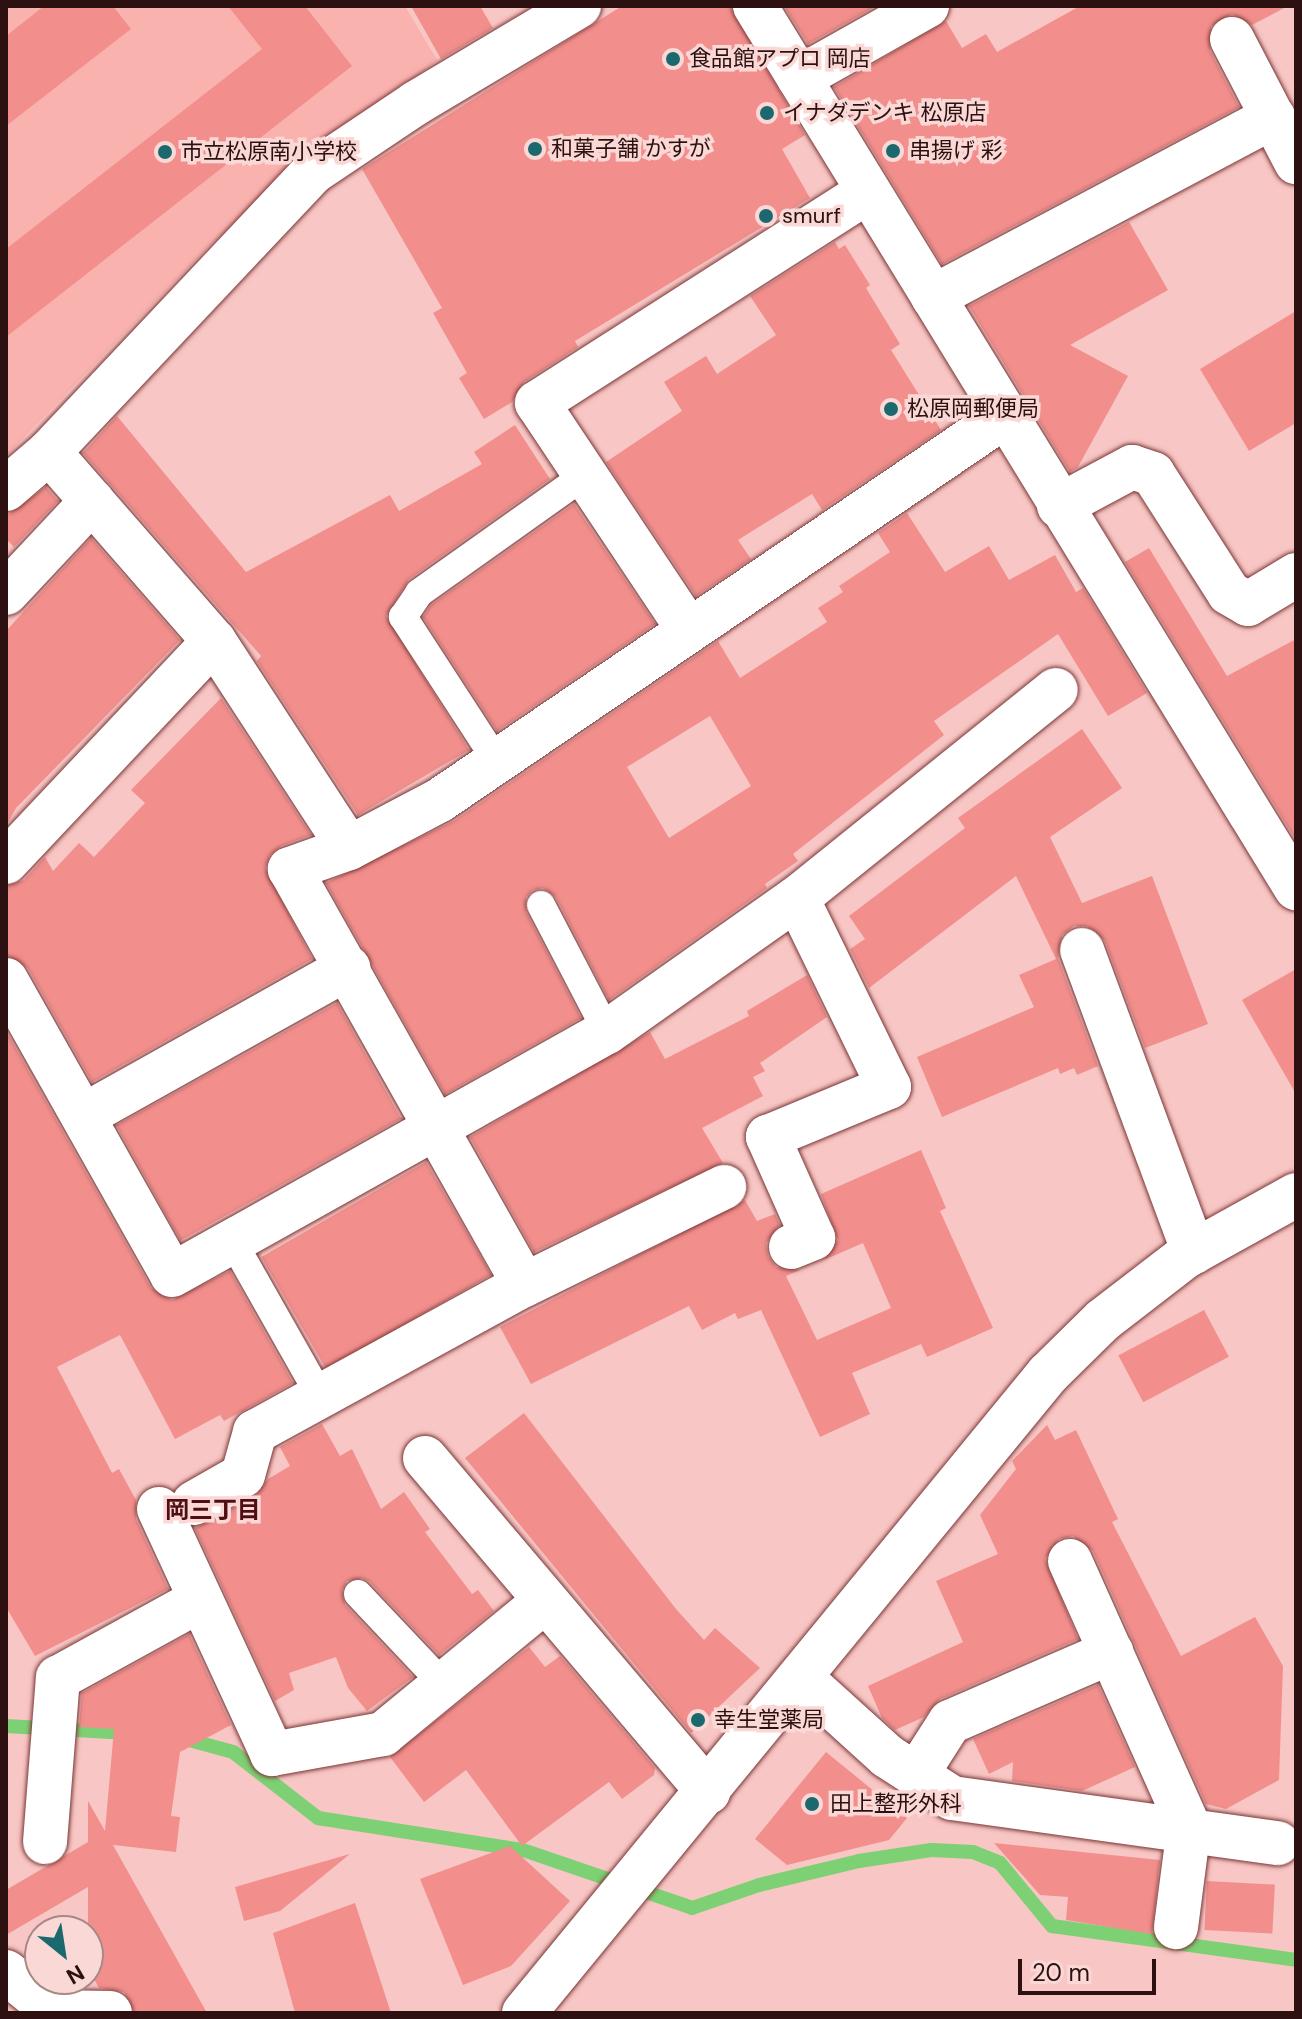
<!DOCTYPE html>
<meta charset="utf-8">
<style>
body{margin:0}
#map{position:relative;width:1302px;height:2019px;overflow:hidden;background:#f8c6c4;font-family:"DM Sans","Noto Sans JP",sans-serif}
div>[style]{position:absolute}
[style*='--x']{left:calc(var(--x)*1px);top:calc(var(--y)*1px);width:calc(var(--w)*1px);rotate:calc(var(--a)*1deg)}
.built>*{inset:0;background:#fab2af}
.stream>*{height:14px;margin:-7px;padding:0 7px;transform-origin:7px;border-radius:7px;background:#7dd073}
.building>*{inset:0;background:#f28f8d;transform-origin:0 0}
.roads{filter:drop-shadow(0 0 2px #7a3636) drop-shadow(0 0 2px #7a3636)}
.lane>*{height:28px;margin:-14px;padding:0 14px;transform-origin:14px;border-radius:14px;background:#fff}
.street>*{height:44px;margin:-22px;padding:0 22px;transform-origin:22px;border-radius:22px;background:#fff}
.secondary>*{height:44px;margin:-22px;padding:0 22px;transform-origin:22px;border-radius:22px;background:#fff}
.dots>*{width:22px;height:22px;translate:-50% -50%;box-sizing:border-box;border:4px solid #fad8d6;border-radius:50%}
span{translate:-50% -50%;white-space:nowrap;text-align:center;line-height:1.15;-webkit-text-stroke:7px #fad8d6;paint-order:stroke}
.poi-label{font-size:22px;color:#2d1111}
.left{translate:0 -50%;text-align:left}
.neighbourhood-label{font-size:24px;color:#4f0e13;font-weight:700}
.frame{position:absolute;inset:0;border:8px solid #2d1111;pointer-events:none}
.north{position:absolute;left:24px;top:1915px;width:80px;height:80px;box-sizing:border-box;background:#fad8d6;border:2px solid #a88887;border-radius:50%;rotate:150deg;font-size:22px;font-weight:700;line-height:32px;text-align:center;color:#2d1111}
.north::after{content:'';display:block;margin:auto;width:28px;height:36px;background:#1b686e;clip-path:polygon(50% 0,100% 100%,50% 72%,0 100%)}
.scale{position:absolute;left:1018px;top:1959px;width:138px;height:36px;box-sizing:border-box;border:4px solid #2d1111;border-top:0;padding-left:10px;font-size:24px;line-height:28px;white-space:nowrap;color:#2d1111;-webkit-text-stroke:6px #fad8d6;paint-order:stroke}
</style>
<div id="map">
<div class="built">
<div style="clip-path:polygon(6px 6px,405px 6px,437px 60px,211px 244px,6px 456px)"></div>
</div>
<div class="stream">
<div style="--x:6;--y:1726;--w:123;--a:3.3"></div>
<div style="--x:182;--y:1738;--w:53;--a:15.4"></div>
<div style="--x:233;--y:1752;--w:108;--a:37.8"></div>
<div style="--x:318;--y:1818;--w:207;--a:8.9"></div>
<div style="--x:523;--y:1850;--w:179;--a:18.9"></div>
<div style="--x:692;--y:1908;--w:71;--a:-18.9"></div>
<div style="--x:759;--y:1885;--w:103;--a:-13.5"></div>
<div style="--x:859;--y:1861;--w:73;--a:-8.7"></div>
<div style="--x:931;--y:1850;--w:42;--a:2.7"></div>
<div style="--x:973;--y:1852;--w:29;--a:22"></div>
<div style="--x:1000;--y:1863;--w:82;--a:50.5"></div>
<div style="--x:1052;--y:1926;--w:246;--a:7.9"></div>
</div>
<div class="building">
<div style="clip-path:polygon(44px 6px,113px 6px,131px 29px,6px 126px,6px 36px)"></div>
<div style="clip-path:polygon(228px 6px,305px 6px,352px 66px,6px 337px,6px 249px,262px 49px)"></div>
<div style="clip-path:polygon(411px 6px,480px 6px,493px 28px,441px 59px)"></div>
<div style="clip-path:polygon(622px 6px,730px 6px,805px 135px,782px 149px,810px 198px,575px 341px,578px 347px,524px 382px,512px 402px,484px 419px,459px 378px,467px 373px,433px 313px,442px 308px,362px 169px)"></div>
<div style="clip-path:polygon(784px 6px,876px 6px,808px 44px)"></div>
<div style="clip-path:polygon(1080px 6px,1288px 6px,1252px 25px,1232px 14px,1211px 26px,1210px 51px,1239px 107px,942px 264px,834px 87px,946px 21px,962px 48px,986px 34px,997px 52px)"></div>
<div style="clip-path:polygon(1129px 222px,1168px 290px,1070px 345px,1128px 376px,1078px 467px,1070px 472px,969px 306px)"></div>
<div style="clip-path:polygon(835px 242px,839px 249px,845px 245px,870px 285px,866px 288px,900px 344px,891px 350px,941px 430px,822px 510px,812px 494px,738px 540px,751px 559px,696px 596px,606px 462px,682px 411px,664px 382px,706px 356px,717px 374px,776px 335px,750px 296px)"></div>
<div style="clip-path:polygon(1296px 311px,1296px 423px,1249px 451px,1200px 369px)"></div>
<div style="clip-path:polygon(117px 416px,246px 572px,390px 495px,399px 511px,482px 464px,474px 452px,515px 425px,550px 479px,409px 579px,386px 616px,469px 750px,358px 815px,257px 661px,261px 656px,83px 453px)"></div>
<div style="clip-path:polygon(46px 487px,58px 501px,14px 547px,6px 539px,6px 516px)"></div>
<div style="clip-path:polygon(574px 504px,655px 624px,497px 731px,423px 617px,431px 605px)"></div>
<div style="clip-path:polygon(evenodd,907px 513px,945px 572px,989px 546px,1009px 580px,1055px 555px,1076px 592px,1083px 588px,1147px 693px,1108px 716px,1058px 634px,934px 721px,944px 735px,793px 854px,798px 861px,765px 884px,767px 888px,609px 1000px,556px 897px,543px 888px,533px 890px,526px 897px,526px 912px,581px 1018px,445px 1094px,326px 883px,454px 821px,718px 641px,740px 678px,827px 622px,818px 608px,843px 592px,839px 586px,890px 552px,878px 533px,907px 513px,710px 716px,751px 786px,669px 838px,627px 767px,710px 716px)"></div>
<div style="clip-path:polygon(91px 538px,180px 640px,16px 808px,6px 826px,6px 631px)"></div>
<div style="clip-path:polygon(1149px 548px,1227px 676px,1296px 639px,1296px 840px,1125px 562px)"></div>
<div style="clip-path:polygon(221px 698px,311px 835px,281px 846px,270px 855px,265px 868px,312px 959px,92px 1082px,28px 968px,6px 955px,6px 886px,24px 880px,45px 857px,53px 871px,79px 843px,94px 857px,145px 803px,131px 790px)"></div>
<div style="clip-path:polygon(1082px 729px,1122px 788px,1050px 837px,1082px 903px,1152px 876px,1208px 1024px,1145px 1048px,1105px 941px,1087px 926px,1074px 926px,1062px 935px,1058px 958px,1098px 1066px,1077px 1075px,1074px 1068px,1060px 1074px,1058px 1068px,942px 1117px,917px 1057px,1034px 1007px,1019px 975px,1056px 959px,1016px 876px,869px 988px,850px 949px,865px 939px,849px 916px,965px 828px,958px 818px)"></div>
<div style="clip-path:polygon(1296px 969px,1296px 1094px,1242px 1000px)"></div>
<div style="clip-path:polygon(807px 975px,827px 1017px,760px 1063px,765px 1071px,753px 1077px,763px 1096px,702px 1128px,723px 1163px,534px 1252px,470px 1137px,650px 1032px,665px 1059px,749px 1016px,747px 1011px)"></div>
<div style="left:337px;top:1003px;width:132px;height:252px;rotate:61deg"></div>
<div style="clip-path:polygon(6px 1031px,151px 1288px,172px 1300px,230px 1271px,293px 1383px,224px 1421px,220px 1415px,175px 1439px,120px 1335px,57px 1367px,112px 1473px,119px 1469px,136px 1500px,136px 1519px,168px 1589px,35px 1656px,6px 1607px)"></div>
<div style="clip-path:polygon(921px 1150px,946px 1208px,940px 1211px,993px 1328px,927px 1357px,921px 1344px,852px 1373px,870px 1414px,820px 1437px,761px 1310px,738px 1319px,735px 1313px,702px 1330px,689px 1306px,531px 1384px,500px 1327px,745px 1200px,757px 1221px,775px 1214px,780px 1225px,766px 1243px,768px 1256px,776px 1267px,800px 1270px,786px 1276px,817px 1340px,891px 1308px,863px 1243px,824px 1260px,838px 1240px,821px 1194px)"></div>
<div style="left:426px;top:1162px;width:130px;height:190px;rotate:60deg"></div>
<div style="left:1204px;top:1310px;width:53px;height:97px;rotate:62deg"></div>
<div style="clip-path:polygon(524px 1413px,676px 1609px,704px 1640px,715px 1628px,760px 1668px,691px 1733px,465px 1458px)"></div>
<div style="clip-path:polygon(322px 1424px,340px 1456px,352px 1449px,381px 1509px,404px 1492px,430px 1529px,425px 1532px,472px 1594px,478px 1590px,494px 1611px,439px 1655px,370px 1582px,362px 1578px,347px 1581px,342px 1590px,345px 1605px,413px 1677px,367px 1711px,348px 1688px,336px 1657px,289px 1673px,294px 1690px,275px 1701px,195px 1528px,255px 1497px,268px 1479px,290px 1466px,280px 1447px)"></div>
<div style="clip-path:polygon(1047px 1425px,1055px 1440px,1076px 1430px,1118px 1519px,1112px 1522px,1181px 1656px,1255px 1617px,1283px 1666px,1279px 1780px,1226px 1809px,1206px 1804px,1093px 1551px,1073px 1536px,1059px 1539px,1045px 1559px,1078px 1639px,940px 1699px,924px 1717px,895px 1730px,882px 1718px,868px 1686px,963px 1642px,936px 1581px,998px 1554px,980px 1515px,1016px 1469px,1012px 1461px)"></div>
<div style="clip-path:polygon(189px 1634px,231px 1725px,180px 1752px,171px 1816px,180px 1817px,176px 1852px,113px 1845px,207px 2013px,135px 2013px,124px 1992px,99px 1988px,88px 1968px,88px 1887px,6px 1935px,6px 1890px,88px 1842px,88px 1801px,105px 1831px,114px 1729px,79px 1727px,82px 1693px)"></div>
<div style="clip-path:polygon(529px 1647px,545px 1667px,560px 1656px,655px 1768px,654px 1775px,622px 1799px,609px 1782px,522px 1846px,466px 1770px,424px 1802px,390px 1757px)"></div>
<div style="clip-path:polygon(1098px 1685px,1135px 1767px,1082px 1791px,1012px 1781px,1013px 1762px,989px 1774px,973px 1739px)"></div>
<div style="clip-path:polygon(826px 1752px,907px 1818px,889px 1840px,787px 1865px,755px 1839px)"></div>
<div style="clip-path:polygon(994px 1843px,1160px 1860px,1152px 1934px,1066px 1920px,1068px 1897px,1040px 1895px)"></div>
<div style="clip-path:polygon(510px 1846px,570px 1901px,511px 1966px,463px 1985px,420px 1879px)"></div>
<div style="clip-path:polygon(350px 1854px,280px 1911px,244px 1921px,235px 1887px)"></div>
<div style="left:1207px;top:1881px;width:68px;height:49px;rotate:3deg"></div>
<div style="clip-path:polygon(355px 1903px,391px 2013px,295px 2013px,273px 1933px)"></div>
</div>
<div class="roads">
<div class="lane">
<div style="--x:496;--y:760;--w:171;--a:-123"></div>
<div style="--x:403;--y:617;--w:29;--a:-56"></div>
<div style="--x:419;--y:593;--w:204;--a:-35.4"></div>
<div style="--x:541;--y:905;--w:143;--a:62.5"></div>
<div style="--x:233;--y:1242;--w:177;--a:60.5"></div>
<div style="--x:358;--y:1594;--w:124;--a:46.6"></div>
</div>
<div class="street">
<div style="--x:755;--y:6;--w:1035;--a:58.48"></div>
<div style="--x:1232;--y:39;--w:139;--a:62.5"></div>
<div style="--x:799;--y:78;--w:147;--a:-29.4"></div>
<div style="--x:933;--y:297;--w:385;--a:-27.9"></div>
<div style="--x:49;--y:452;--w:251;--a:48.9"></div>
<div style="--x:214;--y:641;--w:247;--a:56.9"></div>
<div style="--x:349;--y:848;--w:63;--a:160.4"></div>
<div style="--x:290;--y:869;--w:477;--a:60.6"></div>
<div style="--x:6;--y:489;--w:57;--a:-40.7"></div>
<div style="--x:49;--y:452;--w:385;--a:-46.7"></div>
<div style="--x:313;--y:172;--w:124;--a:-33.8"></div>
<div style="--x:416;--y:103;--w:190;--a:-30.8"></div>
<div style="--x:1059;--y:506;--w:83;--a:-28.1"></div>
<div style="--x:1132;--y:467;--w:22;--a:18"></div>
<div style="--x:1153;--y:474;--w:141;--a:57.4"></div>
<div style="--x:1229;--y:593;--w:22;--a:30"></div>
<div style="--x:1248;--y:604;--w:56;--a:-31.1"></div>
<div style="--x:6;--y:593;--w:126;--a:-46.9"></div>
<div style="--x:688;--y:629;--w:272;--a:-123.7"></div>
<div style="--x:537;--y:403;--w:393;--a:-32.6"></div>
<div style="--x:349;--y:848;--w:103;--a:-27.8"></div>
<div style="--x:440;--y:800;--w:683;--a:-34.2"></div>
<div style="--x:6;--y:862;--w:303;--a:-46.7"></div>
<div style="--x:1082;--y:950;--w:322;--a:69.7"></div>
<div style="--x:6;--y:980;--w:338;--a:60.6"></div>
<div style="--x:172;--y:1275;--w:498;--a:-29.2"></div>
<div style="--x:607;--y:1032;--w:232;--a:-35.2"></div>
<div style="--x:797;--y:898;--w:332;--a:-38.8"></div>
<div style="--x:83;--y:1116;--w:304;--a:-29.2"></div>
<div style="--x:791;--y:1247;--w:24;--a:-22"></div>
<div style="--x:813;--y:1238;--w:111;--a:-114"></div>
<div style="--x:768;--y:1137;--w:131;--a:-22.5"></div>
<div style="--x:889;--y:1087;--w:210;--a:-116"></div>
<div style="--x:425;--y:1458;--w:438;--a:49.7"></div>
<div style="--x:194;--y:1503;--w:56;--a:-29.7"></div>
<div style="--x:243;--y:1475;--w:45;--a:-74.4"></div>
<div style="--x:255;--y:1432;--w:307;--a:-28.7"></div>
<div style="--x:524;--y:1285;--w:223;--a:-26.1"></div>
<div style="--x:159;--y:1509;--w:270;--a:65.2"></div>
<div style="--x:272;--y:1754;--w:113;--a:-10.2"></div>
<div style="--x:383;--y:1734;--w:210;--a:-39.4"></div>
<div style="--x:1070;--y:1561;--w:291;--a:65.9"></div>
<div style="--x:1189;--y:1827;--w:101;--a:97.4"></div>
<div style="--x:801;--y:1678;--w:116;--a:42.2"></div>
<div style="--x:887;--y:1756;--w:77;--a:32.9"></div>
<div style="--x:952;--y:1798;--w:329;--a:7.9"></div>
<div style="--x:916;--y:1775;--w:63;--a:-57.3"></div>
<div style="--x:950;--y:1722;--w:176;--a:-23.5"></div>
<div style="--x:45;--y:1842;--w:165;--a:-85.5"></div>
<div style="--x:58;--y:1678;--w:162;--a:-28.8"></div>
<div style="--x:6;--y:1972;--w:63;--a:39.2"></div>
<div style="--x:55;--y:2012;--w:55;--a:1"></div>
</div>
<div class="secondary">
<div style="--x:524;--y:2013;--w:826;--a:-50.65"></div>
<div style="--x:1048;--y:1374;--w:77;--a:-44.5"></div>
<div style="--x:1103;--y:1320;--w:105;--a:-37.6"></div>
<div style="--x:1186;--y:1256;--w:126;--a:-29"></div>
</div>
</div>
<div class="dots">
<div style="left:673px;top:59px;background:#1b686e"></div>
<div style="left:767px;top:113px;background:#1b686e"></div>
<div style="left:535px;top:149px;background:#1b686e"></div>
<div style="left:893px;top:151px;background:#1b686e"></div>
<div style="left:165px;top:152px;background:#1b686e"></div>
<div style="left:766px;top:216px;background:#1b686e"></div>
<div style="left:891px;top:409px;background:#1b686e"></div>
<div style="left:698px;top:1720px;background:#1b686e"></div>
<div style="left:812px;top:1804px;background:#1b686e"></div>
</div>
<div class="poi-label">
<span class="left" style="left:689px;top:59px">食品館アプロ 岡店</span>
<span class="left" style="left:783px;top:113px">イナダデンキ 松原店</span>
<span class="left" style="left:551px;top:149px">和菓子舗 かすが</span>
<span class="left" style="left:909px;top:151px">串揚げ 彩</span>
<span class="left" style="left:181px;top:152px">市立松原南小学校</span>
<span class="left" style="left:782px;top:216px">smurf</span>
<span class="left" style="left:907px;top:409px">松原岡郵便局</span>
<span class="left" style="left:714px;top:1720px">幸生堂薬局</span>
<span class="left" style="left:830px;top:1804px">田上整形外科</span>
</div>
<div class="neighbourhood-label">
<span style="left:213px;top:1510px">岡三丁目</span>
</div>
<div class="frame"></div>
<div class="north">N</div>
<div class="scale">20 m</div>
</div>
